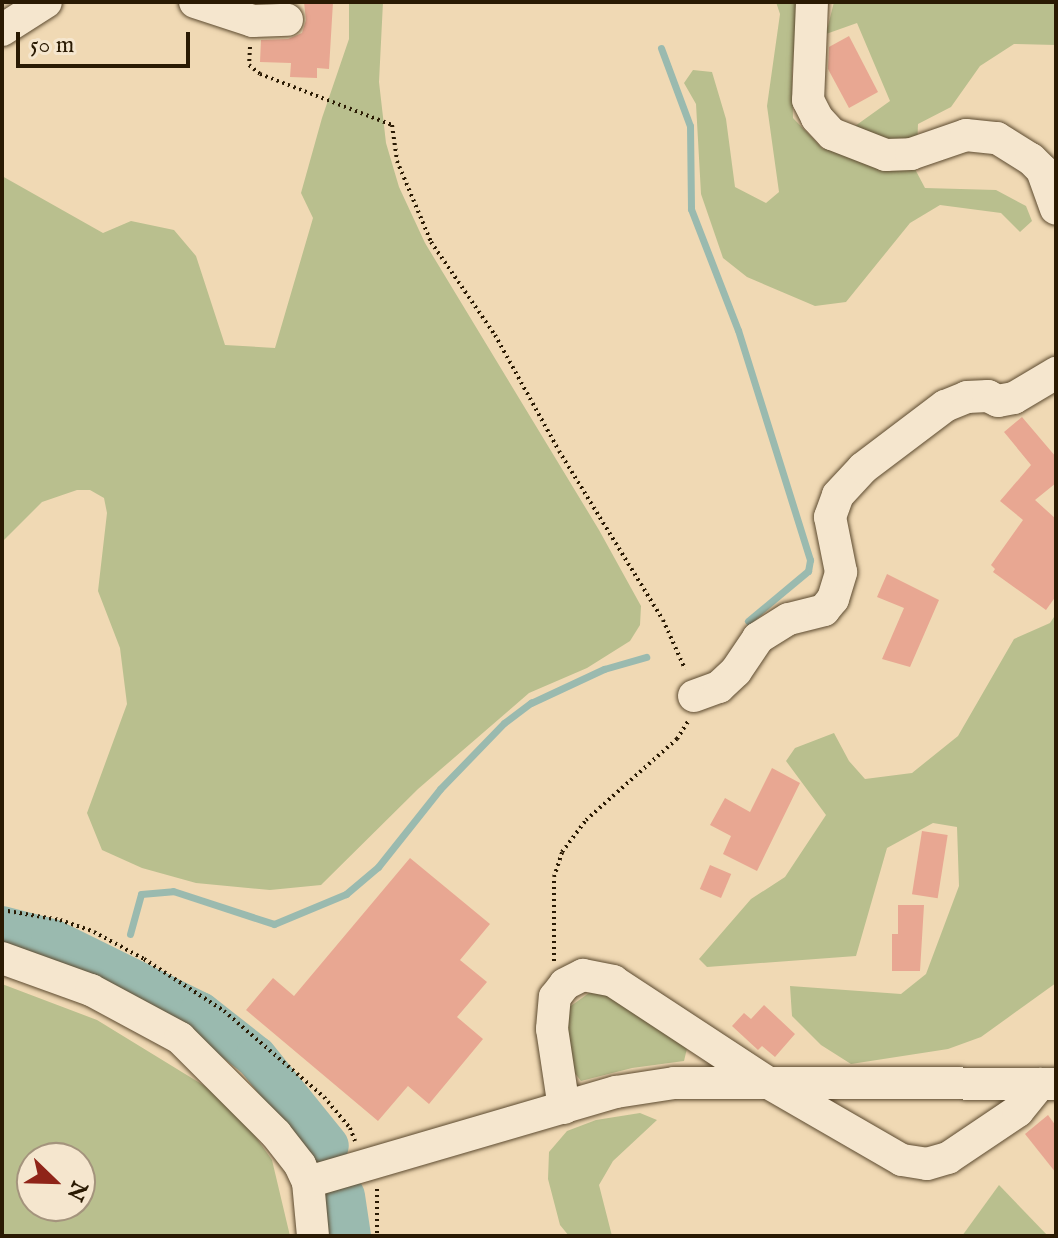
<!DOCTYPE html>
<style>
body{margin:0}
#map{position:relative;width:1058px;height:1238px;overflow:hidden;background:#f0d9b4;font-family:"IM FELL English",serif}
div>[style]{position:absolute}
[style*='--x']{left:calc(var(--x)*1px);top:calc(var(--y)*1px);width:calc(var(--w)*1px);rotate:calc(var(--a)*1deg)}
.green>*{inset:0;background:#b9bf8e}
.stream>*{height:7px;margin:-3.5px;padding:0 3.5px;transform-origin:3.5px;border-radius:3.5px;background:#9abaaf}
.river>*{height:42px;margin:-21px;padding:0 21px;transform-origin:21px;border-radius:21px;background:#9abaaf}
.building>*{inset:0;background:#e8a792;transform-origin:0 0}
.path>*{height:4px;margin-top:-2px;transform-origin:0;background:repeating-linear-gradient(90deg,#2a1a03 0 2px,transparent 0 6px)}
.roads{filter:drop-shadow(0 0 2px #5c4a2f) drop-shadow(0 0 2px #5c4a2f)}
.minor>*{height:32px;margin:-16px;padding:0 16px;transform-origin:16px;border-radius:16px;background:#f5e6ce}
span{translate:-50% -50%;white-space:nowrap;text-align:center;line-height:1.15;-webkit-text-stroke:7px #f5e6ce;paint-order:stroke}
.frame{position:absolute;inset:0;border:4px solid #2a1a03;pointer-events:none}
.north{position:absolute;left:16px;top:1142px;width:80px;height:80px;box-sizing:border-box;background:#f5e6ce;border:2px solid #a4947d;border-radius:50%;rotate:113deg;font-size:22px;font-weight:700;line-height:32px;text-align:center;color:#2a1a03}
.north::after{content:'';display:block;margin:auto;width:28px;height:36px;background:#8f2418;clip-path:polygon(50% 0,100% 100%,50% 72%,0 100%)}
.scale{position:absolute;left:16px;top:32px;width:174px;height:36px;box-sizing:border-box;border:4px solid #2a1a03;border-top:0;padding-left:10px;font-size:24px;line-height:28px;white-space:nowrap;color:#2a1a03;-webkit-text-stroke:6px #f5e6ce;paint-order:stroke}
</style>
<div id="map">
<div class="green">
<div style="clip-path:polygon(349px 2px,383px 2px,379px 82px,386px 143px,399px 187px,425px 243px,599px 530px,641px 606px,640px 625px,630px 641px,587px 668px,529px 693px,418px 789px,321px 885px,270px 890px,196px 883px,142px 868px,102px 850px,87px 813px,127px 704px,120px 648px,98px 591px,107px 513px,104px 498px,90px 490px,77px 490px,42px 502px,2px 542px,2px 176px,103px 233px,131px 221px,174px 230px,196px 256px,225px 345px,275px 348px,313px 218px,301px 193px,322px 118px,349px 39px)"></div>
<div style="clip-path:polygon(776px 2px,798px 2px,792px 72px,793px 118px,823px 149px,890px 101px,857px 23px,826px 34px,834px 2px,1056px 2px,1056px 45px,1014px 44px,980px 66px,951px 107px,918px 124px,916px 171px,925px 188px,996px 190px,1026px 206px,1032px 221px,1020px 232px,1001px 213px,940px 205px,910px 223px,846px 302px,815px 306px,747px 277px,723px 258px,701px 194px,696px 104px,684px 83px,693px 70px,712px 72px,726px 119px,735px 187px,766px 203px,779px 192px,767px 106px,780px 14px)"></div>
<div style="clip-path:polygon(1056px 614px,1056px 983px,981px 1037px,948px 1049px,851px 1064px,821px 1045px,792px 1016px,790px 986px,901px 994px,926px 974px,959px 886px,957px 827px,933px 823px,887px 848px,856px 956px,707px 967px,699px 959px,751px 899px,785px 877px,826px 815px,786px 761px,795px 748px,834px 733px,849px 761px,865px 779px,912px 773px,958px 736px,1014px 639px,1050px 623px)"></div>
<div style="clip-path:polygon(evenodd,2px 984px,97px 1020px,208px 1088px,246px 1123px,272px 1160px,290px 1236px,2px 1236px,2px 984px,32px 1158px,80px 1158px,80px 1206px,32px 1206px,32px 1158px)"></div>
<div style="clip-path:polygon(589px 993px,620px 994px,689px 1040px,684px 1061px,632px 1068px,581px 1081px,567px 1063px,568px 1008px)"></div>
<div style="clip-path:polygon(640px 1113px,657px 1120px,613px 1161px,599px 1185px,612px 1236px,569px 1236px,560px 1225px,548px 1179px,549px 1152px,567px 1131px,596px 1120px)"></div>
<div style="clip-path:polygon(999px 1185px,1048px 1236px,962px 1236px)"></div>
</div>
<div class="stream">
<div style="--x:661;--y:48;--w:83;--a:69.6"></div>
<div style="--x:690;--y:126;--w:83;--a:89.3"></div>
<div style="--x:691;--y:209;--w:130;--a:68.8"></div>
<div style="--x:738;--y:330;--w:241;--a:72.6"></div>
<div style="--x:810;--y:560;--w:11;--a:100"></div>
<div style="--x:808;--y:571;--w:78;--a:140.2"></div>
<div style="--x:130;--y:934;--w:41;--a:-74.6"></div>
<div style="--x:141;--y:894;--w:32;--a:-5"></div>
<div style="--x:173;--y:891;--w:106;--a:18.1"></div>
<div style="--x:274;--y:924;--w:78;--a:-22.6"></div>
<div style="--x:346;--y:894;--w:42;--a:-40.2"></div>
<div style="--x:378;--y:867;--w:100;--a:-51.5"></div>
<div style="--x:440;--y:789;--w:92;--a:-45.9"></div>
<div style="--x:504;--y:723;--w:34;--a:-37"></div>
<div style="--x:531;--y:703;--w:81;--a:-25"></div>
<div style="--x:604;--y:669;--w:44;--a:-15.9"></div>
</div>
<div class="river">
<div style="--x:2;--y:927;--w:52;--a:14.6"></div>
<div style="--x:52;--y:940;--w:165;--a:26.3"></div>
<div style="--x:200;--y:1013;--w:71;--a:38.2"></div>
<div style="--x:256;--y:1057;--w:114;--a:51"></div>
<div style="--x:344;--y:1196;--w:40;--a:81.5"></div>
</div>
<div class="building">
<div style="clip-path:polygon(304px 2px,333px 2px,329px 69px,317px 68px,317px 78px,290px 77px,291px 63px,260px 62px,261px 40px,288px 39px,302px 33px,306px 20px)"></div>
<div style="clip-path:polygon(849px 36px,878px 92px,849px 108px,828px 69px,829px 47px)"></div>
<div style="clip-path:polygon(1022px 417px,1056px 457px,1056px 483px,1035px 500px,1056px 519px,1056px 596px,1046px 610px,993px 572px,995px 569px,991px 565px,1023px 520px,1000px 501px,1031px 465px,1004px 432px)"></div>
<div style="clip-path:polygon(887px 574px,939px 600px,910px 667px,882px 659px,904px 608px,877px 597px)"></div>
<div style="clip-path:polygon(772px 768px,800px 783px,757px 871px,723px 854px,731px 836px,710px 825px,725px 798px,750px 812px)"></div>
<div style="left:922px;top:831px;width:26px;height:64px;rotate:9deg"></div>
<div style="clip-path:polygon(410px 858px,490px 924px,460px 960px,487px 982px,457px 1017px,483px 1039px,429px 1104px,408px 1086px,378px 1121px,246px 1010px,273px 978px,294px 996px)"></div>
<div style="left:710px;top:865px;width:23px;height:26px;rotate:23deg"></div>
<div style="clip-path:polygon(898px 905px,924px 905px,920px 971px,892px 971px,892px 934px,898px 934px)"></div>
<div style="clip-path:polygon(764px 1005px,795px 1034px,775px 1057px,762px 1046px,758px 1050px,732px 1026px,744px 1013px,751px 1019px)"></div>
<div style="clip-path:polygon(1048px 1115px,1056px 1126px,1056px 1173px,1025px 1134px)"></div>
</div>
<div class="path">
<div style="--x:250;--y:47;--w:18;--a:93"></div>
<div style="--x:249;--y:65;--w:14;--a:39"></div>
<div style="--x:260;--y:74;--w:142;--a:21.1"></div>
<div style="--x:392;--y:125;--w:36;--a:82"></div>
<div style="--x:397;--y:161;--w:88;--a:67.2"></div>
<div style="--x:431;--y:242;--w:113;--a:55.5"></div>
<div style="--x:495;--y:335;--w:132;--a:61.1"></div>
<div style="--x:559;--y:451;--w:198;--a:58.4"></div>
<div style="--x:663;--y:620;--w:54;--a:65.8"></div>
<div style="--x:2;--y:910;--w:59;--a:9.8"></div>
<div style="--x:60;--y:920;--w:36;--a:19"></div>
<div style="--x:94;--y:932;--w:57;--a:28.4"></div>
<div style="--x:144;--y:959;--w:95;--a:33"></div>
<div style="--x:224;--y:1011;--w:132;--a:40.7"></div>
<div style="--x:324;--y:1097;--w:40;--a:50"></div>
<div style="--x:350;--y:1128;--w:14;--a:69"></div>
<div style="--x:554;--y:961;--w:84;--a:-90"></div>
<div style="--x:554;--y:877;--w:26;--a:-72"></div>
<div style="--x:562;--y:852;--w:40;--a:-53"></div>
<div style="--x:586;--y:820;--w:122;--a:-41.7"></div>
<div style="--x:677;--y:739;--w:22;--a:-58"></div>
<div style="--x:377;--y:1189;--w:47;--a:90"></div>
</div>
<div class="roads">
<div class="minor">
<div style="--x:195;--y:2;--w:61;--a:18.1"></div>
<div style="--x:253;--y:21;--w:34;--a:-2"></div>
<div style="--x:812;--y:2;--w:98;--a:92.3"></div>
<div style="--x:808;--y:100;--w:20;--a:63"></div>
<div style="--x:817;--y:118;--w:22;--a:47"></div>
<div style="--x:832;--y:134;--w:58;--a:21.3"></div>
<div style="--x:886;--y:155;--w:25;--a:-2"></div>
<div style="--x:911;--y:154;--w:58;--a:-19.1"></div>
<div style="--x:966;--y:135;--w:31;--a:6"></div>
<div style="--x:997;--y:138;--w:40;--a:32"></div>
<div style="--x:1031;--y:159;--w:16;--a:45"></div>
<div style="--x:1042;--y:170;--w:41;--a:70.3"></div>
<div style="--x:2;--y:30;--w:52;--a:-32.5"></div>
<div style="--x:694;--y:696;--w:27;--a:-20"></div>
<div style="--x:719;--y:687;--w:23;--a:-43"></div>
<div style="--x:736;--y:671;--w:40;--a:-56"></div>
<div style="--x:758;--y:638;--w:36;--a:-32"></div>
<div style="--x:789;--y:619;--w:36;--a:-14"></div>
<div style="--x:824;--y:610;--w:14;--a:-51"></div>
<div style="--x:833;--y:599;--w:28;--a:-73"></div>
<div style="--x:841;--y:572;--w:56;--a:-101.3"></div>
<div style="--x:830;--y:517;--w:23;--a:-70"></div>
<div style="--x:838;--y:495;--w:37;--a:-47"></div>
<div style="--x:863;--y:468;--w:103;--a:-37.1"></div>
<div style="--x:945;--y:406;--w:24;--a:-22"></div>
<div style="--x:967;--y:397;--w:21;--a:-3"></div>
<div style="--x:988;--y:396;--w:11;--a:27"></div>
<div style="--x:998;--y:401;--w:16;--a:-11"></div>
<div style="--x:1014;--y:398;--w:49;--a:-30.8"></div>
<div style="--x:2;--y:958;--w:95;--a:19.8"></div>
<div style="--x:91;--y:990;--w:101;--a:28.3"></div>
<div style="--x:180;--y:1038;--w:136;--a:45"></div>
<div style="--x:276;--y:1134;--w:39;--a:52"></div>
<div style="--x:300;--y:1165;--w:19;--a:65"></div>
<div style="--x:308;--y:1182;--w:54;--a:84.7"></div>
<div style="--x:564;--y:1108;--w:80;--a:-98.6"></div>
<div style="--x:552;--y:1029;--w:32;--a:-85"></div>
<div style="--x:555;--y:997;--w:16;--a:-52"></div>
<div style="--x:565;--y:984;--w:20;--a:-27"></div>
<div style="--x:583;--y:975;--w:31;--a:11"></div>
<div style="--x:613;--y:981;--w:182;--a:33.3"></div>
<div style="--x:765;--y:1081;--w:158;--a:30"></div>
<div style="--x:902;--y:1160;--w:25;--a:9"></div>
<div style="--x:927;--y:1164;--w:22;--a:-16"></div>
<div style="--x:948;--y:1158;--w:84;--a:-33.9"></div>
<div style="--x:1018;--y:1111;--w:35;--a:-51"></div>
<div style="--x:308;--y:1182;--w:321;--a:-16.3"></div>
<div style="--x:616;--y:1092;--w:59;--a:-8.8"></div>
<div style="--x:674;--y:1083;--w:382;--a:0.1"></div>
</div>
</div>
<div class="frame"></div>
<div class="north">N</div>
<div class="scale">50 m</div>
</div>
